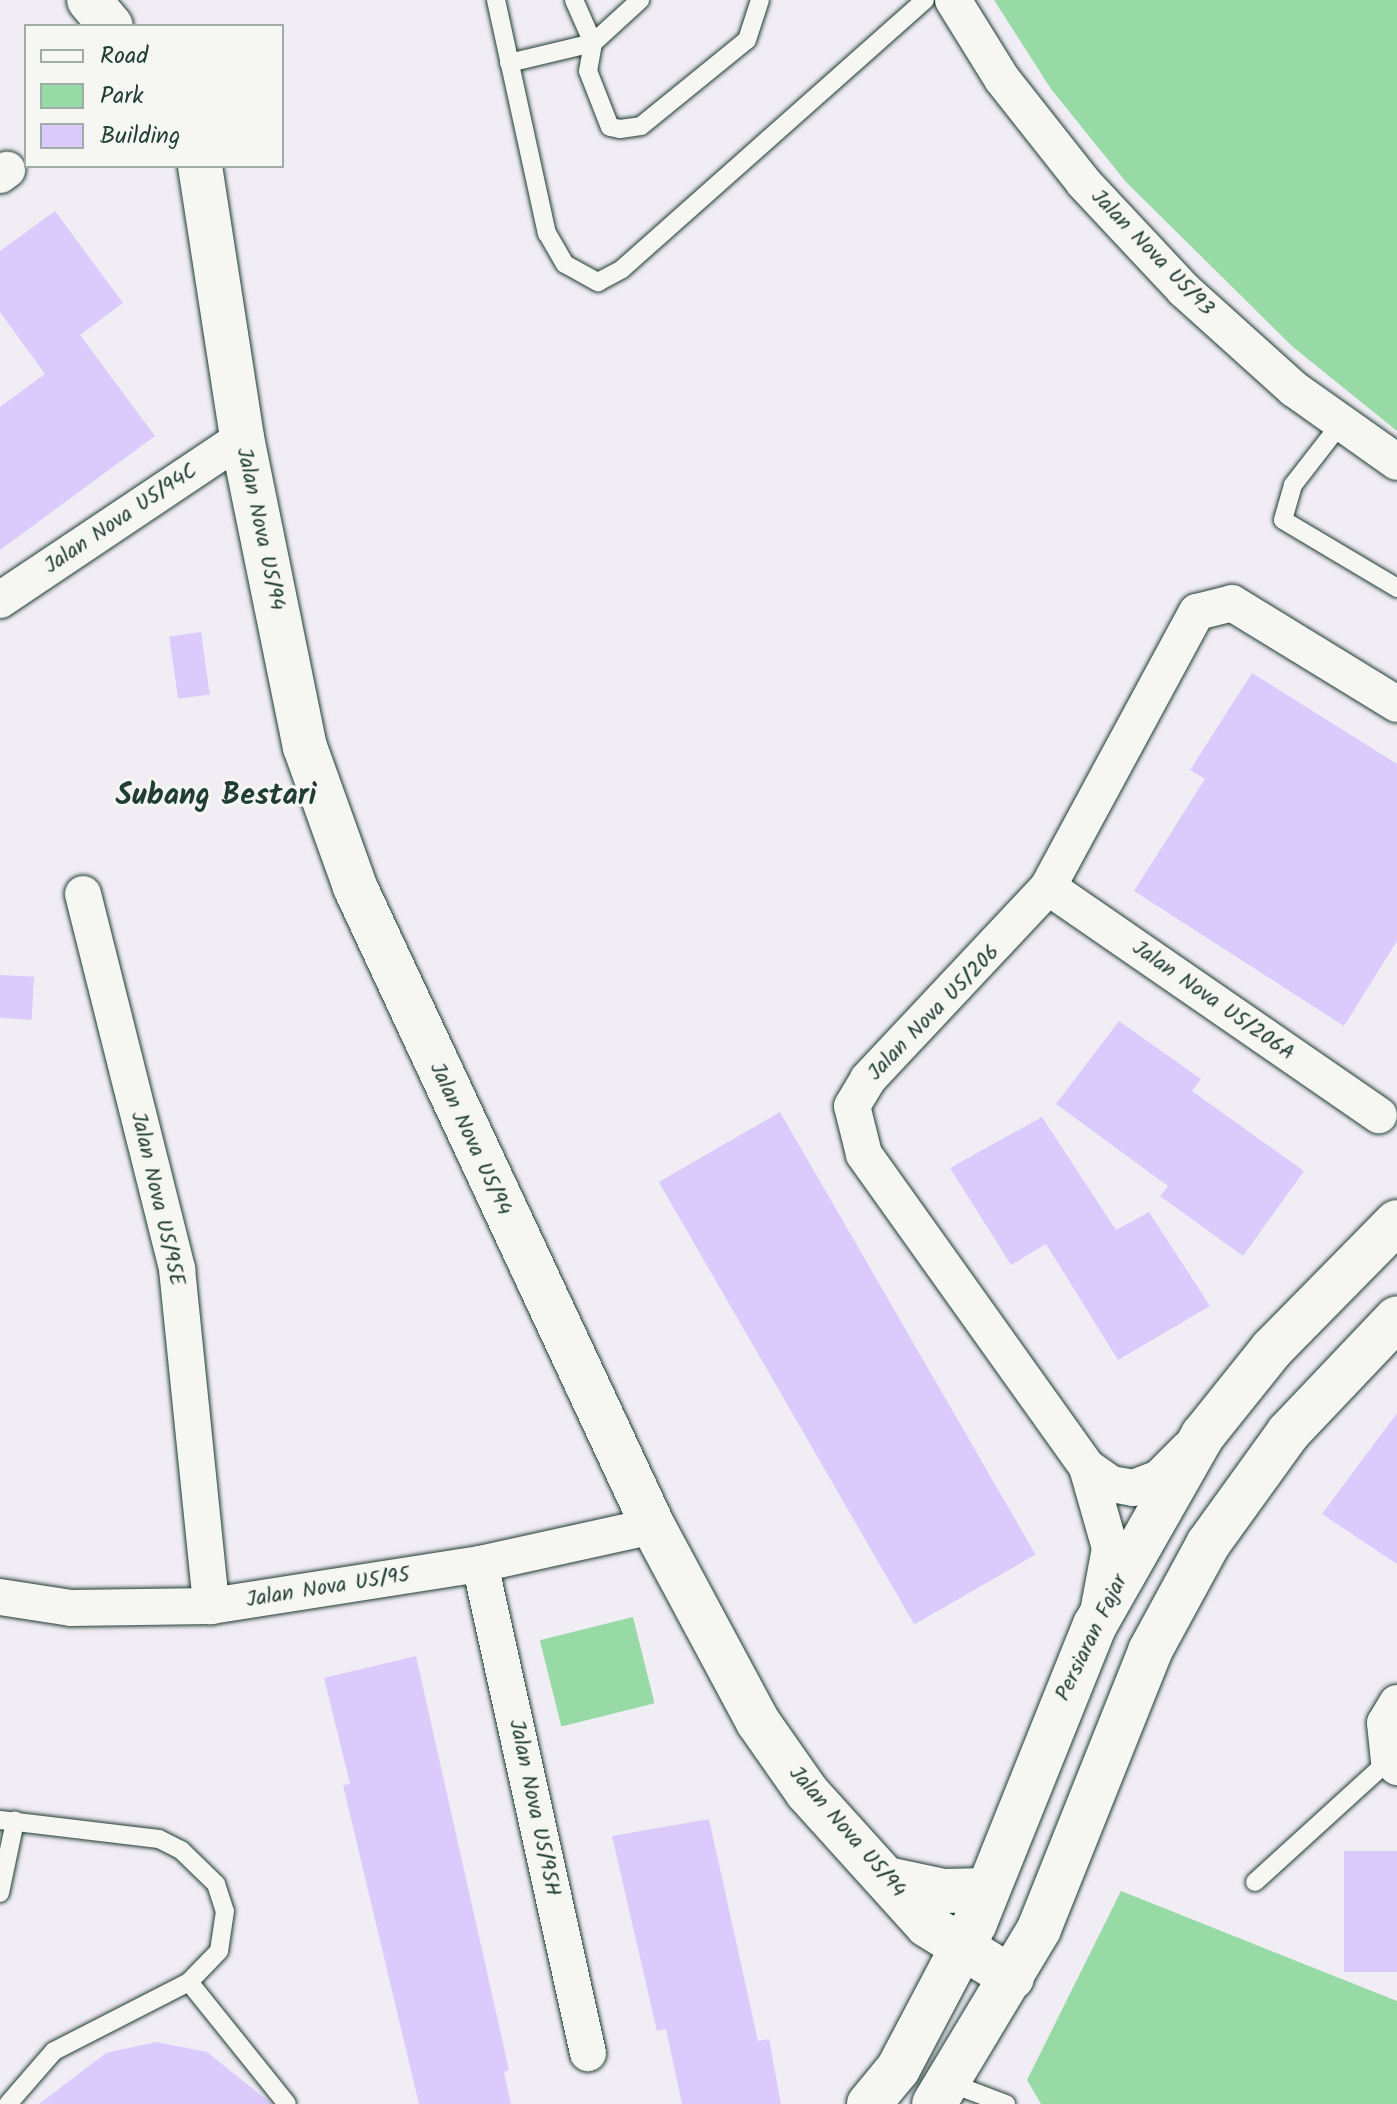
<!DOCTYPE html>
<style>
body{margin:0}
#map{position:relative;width:1397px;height:2104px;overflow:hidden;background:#f1edf4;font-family:Kalam,sans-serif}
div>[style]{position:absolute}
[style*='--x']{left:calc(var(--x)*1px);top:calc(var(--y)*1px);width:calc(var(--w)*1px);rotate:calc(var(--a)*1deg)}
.green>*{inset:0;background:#98daa5;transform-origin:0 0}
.building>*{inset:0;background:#dbcbfd;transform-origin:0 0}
.roads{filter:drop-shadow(0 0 2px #1f3d34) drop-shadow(0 0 2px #1f3d34)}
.lane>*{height:18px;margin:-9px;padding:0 9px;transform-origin:9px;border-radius:9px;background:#f6f6f2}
.street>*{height:36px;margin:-18px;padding:0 18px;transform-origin:18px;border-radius:18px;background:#f6f6f2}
.secondary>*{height:44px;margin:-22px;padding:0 22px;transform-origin:22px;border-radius:22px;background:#f6f6f2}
span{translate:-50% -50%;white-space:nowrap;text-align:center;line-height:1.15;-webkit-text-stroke:6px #f6f6f2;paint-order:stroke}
.street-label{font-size:22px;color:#1f3d34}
.district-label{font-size:30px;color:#1f3d34;font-weight:700}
.legend{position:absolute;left:24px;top:24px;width:260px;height:144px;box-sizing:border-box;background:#f6f6f2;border:2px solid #a0aca6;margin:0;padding:10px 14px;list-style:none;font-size:24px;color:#1f3d34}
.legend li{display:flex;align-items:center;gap:16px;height:40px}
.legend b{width:40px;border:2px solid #a0aca6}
</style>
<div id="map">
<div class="green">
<div style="clip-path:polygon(994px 0,1397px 0,1397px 431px,1293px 347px,1126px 182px,1051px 89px)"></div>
<div style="left:633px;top:1617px;width:89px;height:96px;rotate:76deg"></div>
<div style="clip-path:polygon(1121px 1891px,1397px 2001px,1397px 2104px,1041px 2104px,1027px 2080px)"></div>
</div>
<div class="building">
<div style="clip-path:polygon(55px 211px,123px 303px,80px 335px,155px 436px,0 550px,0 407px,45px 374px,0 312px,0 251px)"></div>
<div style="left:201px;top:632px;width:63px;height:32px;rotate:82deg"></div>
<div style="clip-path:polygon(1252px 673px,1397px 764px,1397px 941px,1344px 1026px,1134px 891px,1205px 779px,1190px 770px)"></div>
<div style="left:0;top:975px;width:34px;height:43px;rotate:3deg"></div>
<div style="clip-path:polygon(1119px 1021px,1201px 1079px,1192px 1091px,1304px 1171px,1243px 1256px,1160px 1196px,1168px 1186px,1056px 1104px)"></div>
<div style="left:780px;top:1112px;width:511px;height:140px;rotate:60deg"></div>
<div style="clip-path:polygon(1042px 1117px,1116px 1230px,1149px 1212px,1210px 1306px,1118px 1360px,1046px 1244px,1011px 1265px,950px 1168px)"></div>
<div style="clip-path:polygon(1397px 1413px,1397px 1564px,1322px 1514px)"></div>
<div style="clip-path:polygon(416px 1656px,509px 2070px,504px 2072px,511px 2104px,419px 2104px,343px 1785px,350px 1784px,324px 1678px)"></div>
<div style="clip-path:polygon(709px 1819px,758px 2041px,769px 2039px,781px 2104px,682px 2104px,666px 2029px,657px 2031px,612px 1836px)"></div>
<div style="left:1397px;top:1851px;width:121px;height:53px;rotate:90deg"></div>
<div style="clip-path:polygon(156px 2042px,207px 2052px,272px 2104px,39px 2104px,106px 2053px)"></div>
</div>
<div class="roads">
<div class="lane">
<div style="--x:496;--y:0;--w:239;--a:77.7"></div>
<div style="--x:547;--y:233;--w:36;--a:60"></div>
<div style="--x:565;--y:264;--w:38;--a:29"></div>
<div style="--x:598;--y:282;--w:27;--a:-28"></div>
<div style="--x:622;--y:269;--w:405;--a:-41.6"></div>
<div style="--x:574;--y:0;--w:47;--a:66.2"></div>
<div style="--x:593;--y:43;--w:28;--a:100"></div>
<div style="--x:588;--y:71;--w:60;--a:68.6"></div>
<div style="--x:610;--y:127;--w:10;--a:11"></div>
<div style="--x:620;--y:129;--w:21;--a:-8"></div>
<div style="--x:641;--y:126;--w:136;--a:-39.1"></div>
<div style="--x:747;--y:40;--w:42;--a:-72"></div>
<div style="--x:509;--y:63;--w:86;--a:-13.4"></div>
<div style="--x:593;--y:43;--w:64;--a:-42.5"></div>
<div style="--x:1342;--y:422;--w:80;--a:127.9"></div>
<div style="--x:1293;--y:485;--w:36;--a:106"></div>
<div style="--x:1283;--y:520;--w:133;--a:30.8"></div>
<div style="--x:0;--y:1820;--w:160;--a:6.8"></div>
<div style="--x:159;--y:1839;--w:25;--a:27"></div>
<div style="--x:181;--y:1850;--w:49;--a:44.2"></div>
<div style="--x:216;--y:1884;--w:28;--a:72"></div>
<div style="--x:225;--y:1911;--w:40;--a:98.5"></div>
<div style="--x:219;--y:1951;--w:43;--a:134.1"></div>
<div style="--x:189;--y:1982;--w:152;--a:152.9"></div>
<div style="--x:54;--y:2051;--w:70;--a:131"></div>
<div style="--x:1255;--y:1882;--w:181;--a:-42.3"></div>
<div style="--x:0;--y:1893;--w:74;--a:-78.2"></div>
<div style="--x:189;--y:1982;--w:156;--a:51.2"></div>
<div style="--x:950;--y:2083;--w:60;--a:20.6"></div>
</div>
<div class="street">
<div style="--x:953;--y:0;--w:93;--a:58.2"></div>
<div style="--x:1002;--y:79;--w:132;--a:51.7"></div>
<div style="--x:1084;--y:183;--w:146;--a:46.9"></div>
<div style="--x:1184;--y:290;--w:148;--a:42"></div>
<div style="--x:1294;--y:389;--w:126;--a:35.3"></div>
<div style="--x:0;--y:175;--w:9;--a:-36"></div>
<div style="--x:0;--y:600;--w:291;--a:-33.8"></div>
<div style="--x:1048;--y:887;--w:402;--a:34.6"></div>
<div style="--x:83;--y:894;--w:387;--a:75.9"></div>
<div style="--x:177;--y:1269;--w:339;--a:84.2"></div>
<div style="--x:1087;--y:1467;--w:29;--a:35"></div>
<div style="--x:1111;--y:1484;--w:22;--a:10"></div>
<div style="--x:1133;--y:1488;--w:28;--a:-21"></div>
<div style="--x:1159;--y:1478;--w:42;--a:-45"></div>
<div style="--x:480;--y:1564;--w:501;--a:77.55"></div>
<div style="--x:0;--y:1597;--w:72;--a:8.8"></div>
<div style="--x:71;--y:1608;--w:140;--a:-0.8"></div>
<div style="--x:211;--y:1606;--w:272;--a:-8.9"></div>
<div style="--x:480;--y:1564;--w:177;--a:-12.4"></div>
<div style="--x:1099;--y:1607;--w:60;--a:-79.4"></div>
<div style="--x:1110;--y:1548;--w:84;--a:-105.9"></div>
<div style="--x:1087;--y:1467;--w:384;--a:-125.5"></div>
<div style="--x:864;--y:1154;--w:49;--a:-104"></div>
<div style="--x:852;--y:1106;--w:31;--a:-59"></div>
<div style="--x:868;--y:1079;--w:263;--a:-46.8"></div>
<div style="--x:1048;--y:887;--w:313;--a:-61.6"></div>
<div style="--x:1197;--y:612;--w:36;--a:-14"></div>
<div style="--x:1232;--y:603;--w:193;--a:31.5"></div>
<div style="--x:1397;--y:1703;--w:23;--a:121"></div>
<div style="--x:1385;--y:1723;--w:37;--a:84"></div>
<div style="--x:1389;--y:1760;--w:11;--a:41"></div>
</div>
<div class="secondary">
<div style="--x:89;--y:0;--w:34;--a:50"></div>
<div style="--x:200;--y:166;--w:275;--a:81.2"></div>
<div style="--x:242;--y:438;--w:315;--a:78.5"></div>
<div style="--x:305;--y:747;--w:149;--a:70.3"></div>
<div style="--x:355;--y:887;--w:705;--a:65"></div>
<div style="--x:653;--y:1526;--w:222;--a:61.8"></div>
<div style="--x:758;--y:1722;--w:85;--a:55"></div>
<div style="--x:807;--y:1792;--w:179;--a:47.9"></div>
<div style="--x:927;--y:1925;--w:100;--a:31.9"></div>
<div style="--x:887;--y:1879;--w:58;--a:11.9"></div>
<div style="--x:944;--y:1891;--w:42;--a:-1.4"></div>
<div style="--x:869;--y:2104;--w:45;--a:-50.4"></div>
<div style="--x:898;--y:2069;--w:165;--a:-62.2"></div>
<div style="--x:975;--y:1923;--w:321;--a:-68.1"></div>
<div style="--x:1095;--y:1625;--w:219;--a:-60.4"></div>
<div style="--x:1203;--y:1435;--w:110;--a:-51.3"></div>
<div style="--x:1272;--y:1349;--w:178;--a:-45.5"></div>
<div style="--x:934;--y:2104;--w:204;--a:-59"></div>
<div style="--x:1039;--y:1929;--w:299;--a:-68.2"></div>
<div style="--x:1150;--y:1651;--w:122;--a:-61.5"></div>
<div style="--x:1208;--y:1544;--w:137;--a:-54.2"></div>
<div style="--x:1288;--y:1433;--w:158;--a:-46.5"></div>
</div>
</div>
<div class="street-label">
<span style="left:1152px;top:253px;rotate:46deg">Jalan Nova U5/93</span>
<span style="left:121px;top:519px;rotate:-34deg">Jalan Nova U5/94C</span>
<span style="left:260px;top:529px;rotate:78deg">Jalan Nova U5/94</span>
<span style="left:1213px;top:1001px;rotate:35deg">Jalan Nova U5/206A</span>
<span style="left:934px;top:1013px;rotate:-46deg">Jalan Nova U5/206</span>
<span style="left:470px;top:1139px;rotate:65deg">Jalan Nova U5/94</span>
<span style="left:157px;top:1199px;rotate:77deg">Jalan Nova U5/95E</span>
<span style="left:328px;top:1588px;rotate:-9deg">Jalan Nova U5/95</span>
<span style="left:1092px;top:1638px;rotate:-64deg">Persiaran Fajar</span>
<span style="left:534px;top:1808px;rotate:78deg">Jalan Nova U5/95H</span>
<span style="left:847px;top:1832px;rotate:49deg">Jalan Nova U5/94</span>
</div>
<div class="district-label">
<span style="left:216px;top:796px">Subang Bestari</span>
</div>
<ul class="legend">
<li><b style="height:10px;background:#f6f6f2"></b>Road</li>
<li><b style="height:22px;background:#98daa5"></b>Park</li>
<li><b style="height:22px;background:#dbcbfd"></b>Building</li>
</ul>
</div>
